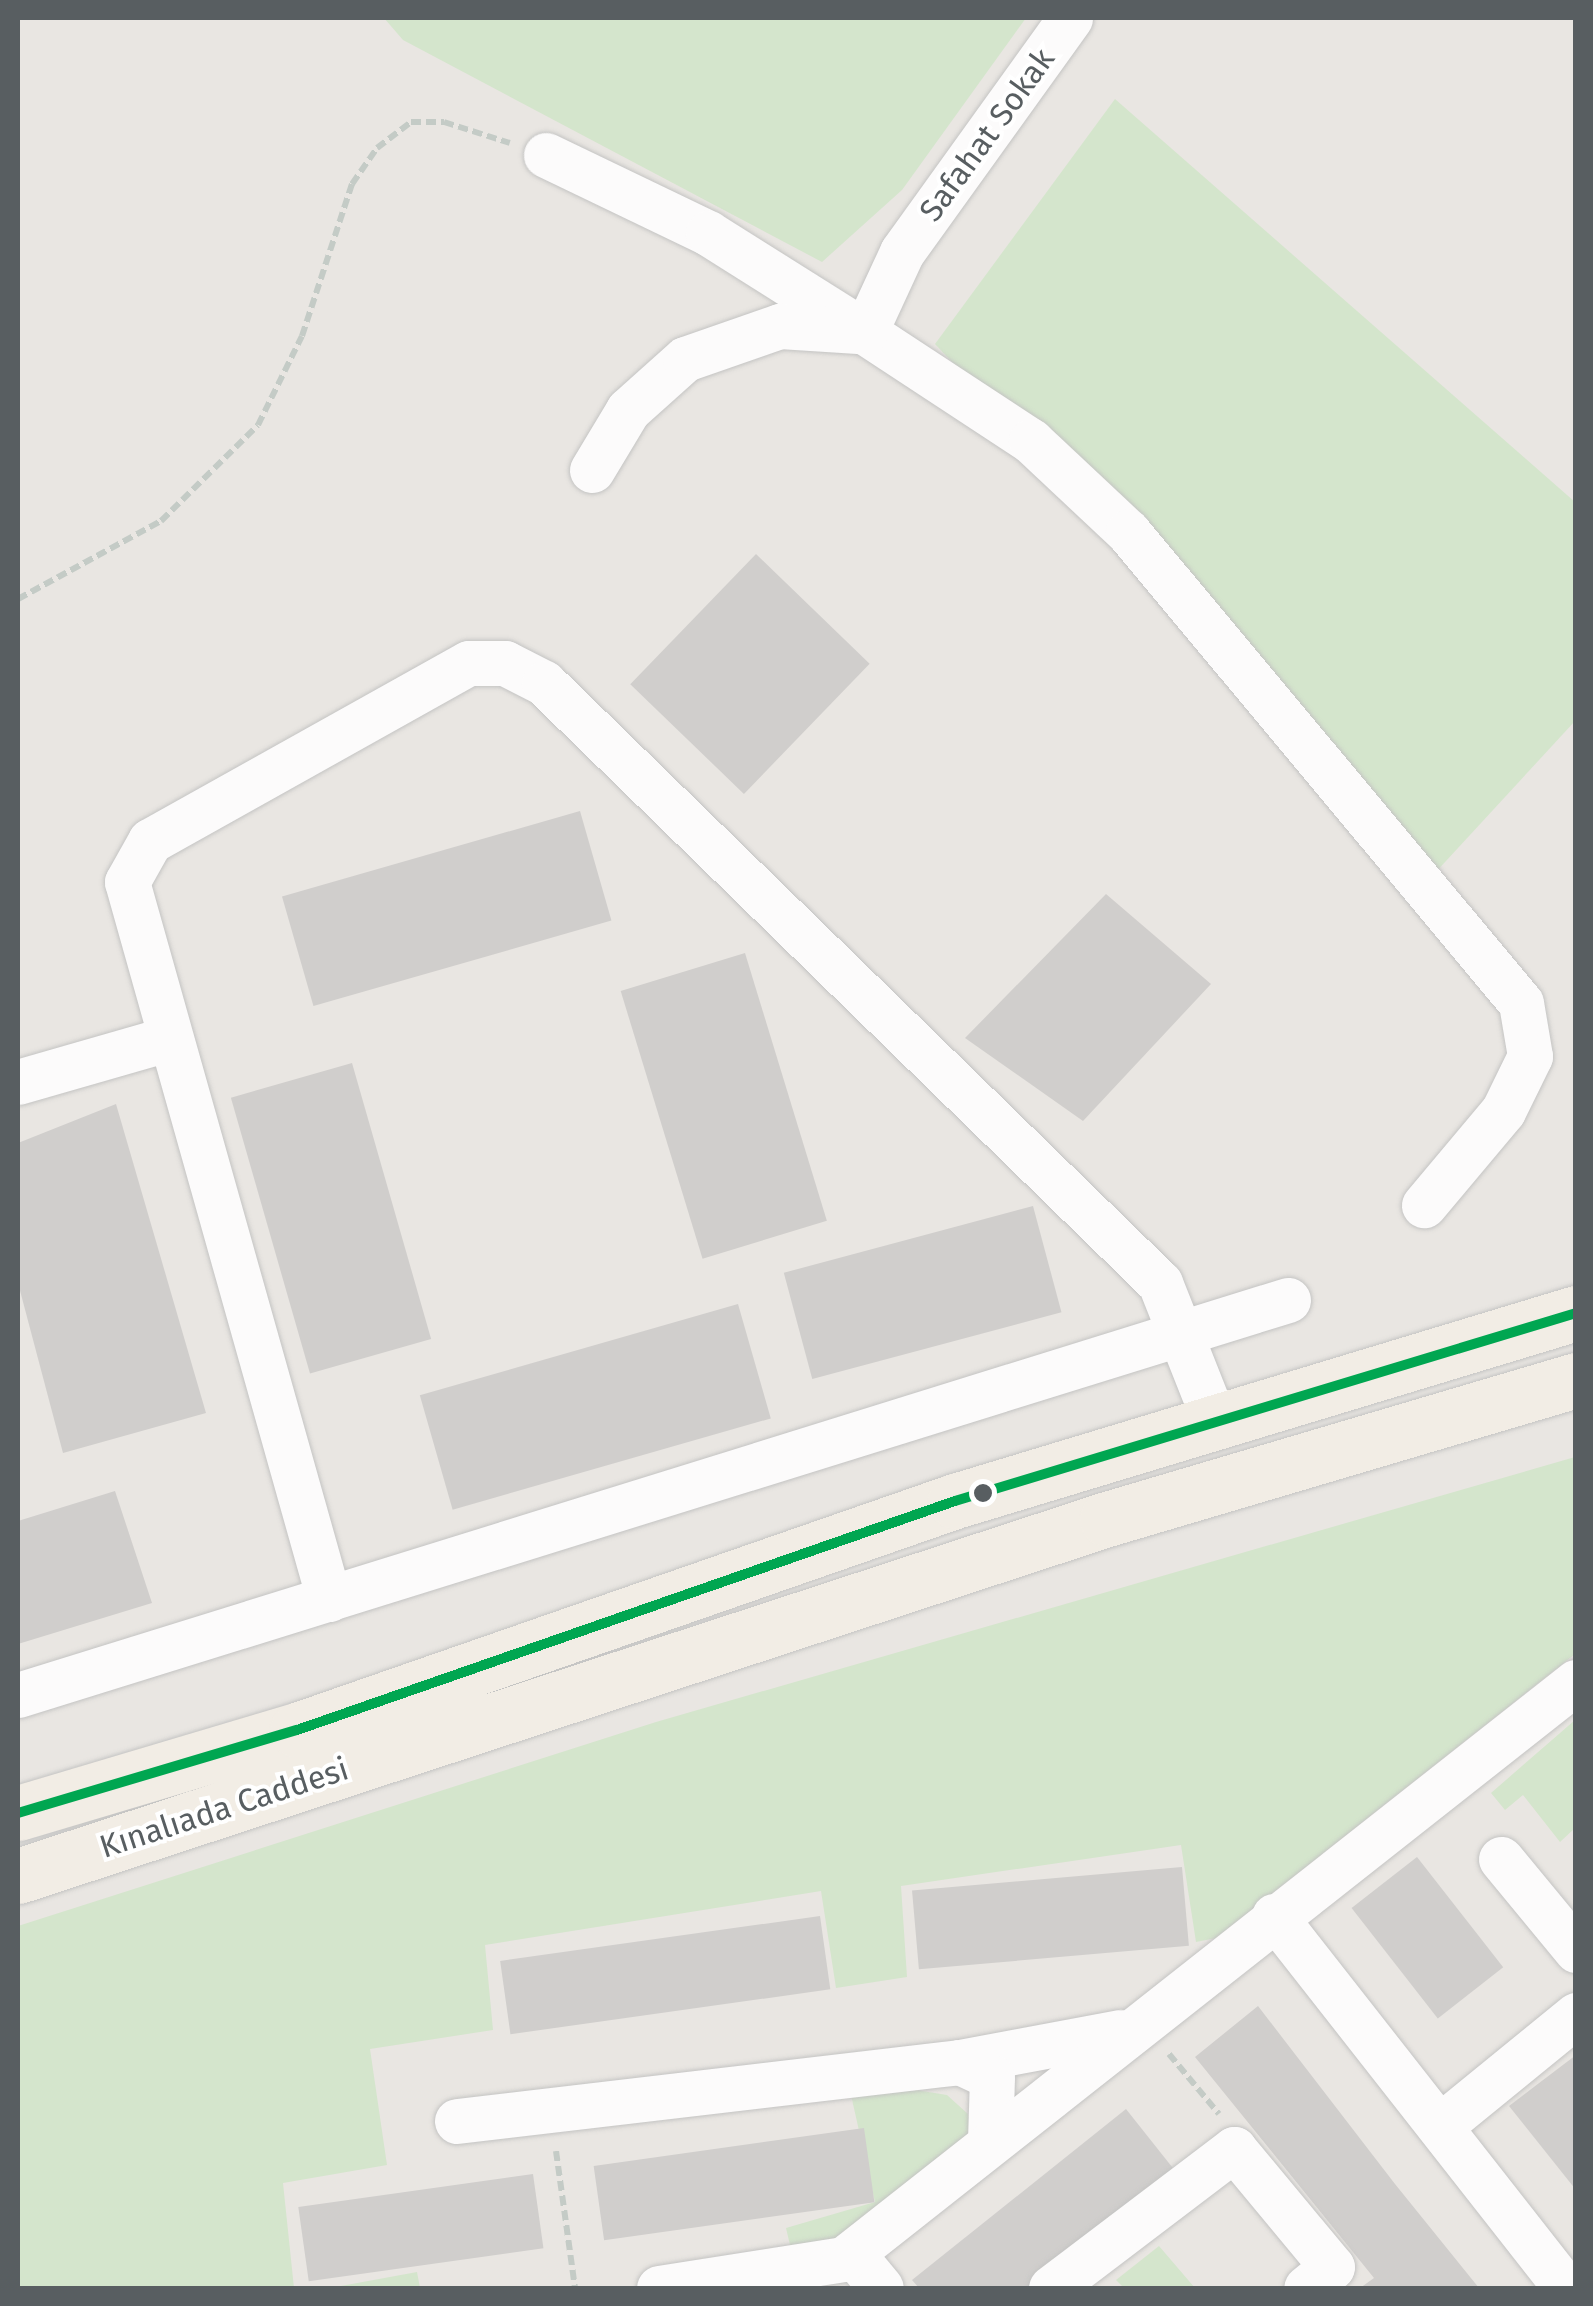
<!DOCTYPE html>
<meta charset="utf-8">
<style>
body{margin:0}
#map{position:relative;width:1593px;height:2306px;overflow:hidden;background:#e9e6e2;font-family:"Fira Sans",sans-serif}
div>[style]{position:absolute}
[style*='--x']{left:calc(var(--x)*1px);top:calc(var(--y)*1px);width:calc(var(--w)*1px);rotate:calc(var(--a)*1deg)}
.green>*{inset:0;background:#d4e5cc}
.building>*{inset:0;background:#d0cecc;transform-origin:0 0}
.path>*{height:6px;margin-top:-3px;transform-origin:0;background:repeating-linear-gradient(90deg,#c4cbc6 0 10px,transparent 0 15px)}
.roads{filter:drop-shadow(0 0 2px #c4c4c3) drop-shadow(0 0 2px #c4c4c3)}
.minor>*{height:45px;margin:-22.5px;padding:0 22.5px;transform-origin:22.5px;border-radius:22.5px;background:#fcfbfb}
.major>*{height:55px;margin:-27.5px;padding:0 27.5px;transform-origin:27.5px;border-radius:27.5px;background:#f2ede5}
.bus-1>*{height:10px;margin:-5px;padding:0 5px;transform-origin:5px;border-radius:5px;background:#00a651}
.dots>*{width:28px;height:28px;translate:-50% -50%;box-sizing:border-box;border:5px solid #fff;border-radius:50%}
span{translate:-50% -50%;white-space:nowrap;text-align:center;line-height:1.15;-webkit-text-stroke:8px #fff;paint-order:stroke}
.street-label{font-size:32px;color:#585e61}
.frame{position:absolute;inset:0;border:20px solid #585e61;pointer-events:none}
</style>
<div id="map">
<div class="green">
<div style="clip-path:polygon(384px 18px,1026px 18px,902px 190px,822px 262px,403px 40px)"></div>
<div style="clip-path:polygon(1115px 99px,1575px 502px,1575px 721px,1434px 874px,935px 344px)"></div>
<div style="clip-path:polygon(1575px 1457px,1575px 1654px,1216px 1938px,1196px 1942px,1181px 1845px,901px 1886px,907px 1977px,836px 1988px,821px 1891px,485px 1945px,493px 2030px,370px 2049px,387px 2165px,283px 2183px,294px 2288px,18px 2288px,18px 1926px,656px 1722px)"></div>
<div style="clip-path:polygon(1575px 1720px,1575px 1828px,1560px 1842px,1523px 1795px,1505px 1810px,1491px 1793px)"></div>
<div style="clip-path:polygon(910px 2089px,947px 2095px,968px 2114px,974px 2137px,825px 2254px,793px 2258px,786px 2228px,875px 2202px,851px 2095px)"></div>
<div style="clip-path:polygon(1159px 2246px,1195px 2288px,1124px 2288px,1116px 2280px)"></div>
<div style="clip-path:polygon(417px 2272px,420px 2288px,330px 2288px)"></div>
</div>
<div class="building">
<div style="left:756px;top:554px;width:158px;height:181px;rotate:44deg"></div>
<div style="left:580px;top:811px;width:114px;height:310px;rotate:74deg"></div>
<div style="clip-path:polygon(1106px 894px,1211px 984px,1083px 1121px,965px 1038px)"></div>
<div style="left:745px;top:953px;width:280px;height:130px;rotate:73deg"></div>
<div style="left:352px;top:1063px;width:287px;height:126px;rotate:74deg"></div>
<div style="clip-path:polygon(116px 1104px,206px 1413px,63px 1453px,18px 1283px,18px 1143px)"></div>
<div style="left:1033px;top:1206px;width:110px;height:258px;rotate:75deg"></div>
<div style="left:738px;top:1304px;width:119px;height:331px;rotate:74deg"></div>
<div style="clip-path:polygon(115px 1491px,152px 1603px,18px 1644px,18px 1521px)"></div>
<div style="left:1417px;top:1857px;width:140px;height:83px;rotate:52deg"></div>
<div style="left:1182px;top:1867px;width:79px;height:271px;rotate:85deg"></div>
<div style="left:820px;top:1916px;width:74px;height:323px;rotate:82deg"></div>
<div style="clip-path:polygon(1258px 2006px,1395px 2184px,1479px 2288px,1360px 2288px,1374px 2278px,1195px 2057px)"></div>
<div style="clip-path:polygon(1576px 2055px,1576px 2190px,1509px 2106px)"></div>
<div style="clip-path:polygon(1126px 2109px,1176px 2172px,1029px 2288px,919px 2288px,912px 2280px)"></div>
<div style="left:864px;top:2128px;width:75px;height:273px;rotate:82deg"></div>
<div style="left:533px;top:2174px;width:75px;height:237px;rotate:82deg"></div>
</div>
<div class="path">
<div style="--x:18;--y:599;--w:163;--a:-28.6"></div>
<div style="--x:161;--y:521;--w:136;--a:-44.7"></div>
<div style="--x:258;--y:425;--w:99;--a:-63.7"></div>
<div style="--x:302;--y:336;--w:160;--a:-71.8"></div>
<div style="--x:352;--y:184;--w:44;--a:-55.2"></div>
<div style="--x:377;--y:148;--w:43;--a:-37.4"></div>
<div style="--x:411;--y:122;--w:33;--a:0"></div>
<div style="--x:444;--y:122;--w:69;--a:17.7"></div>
<div style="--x:1169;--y:2054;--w:78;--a:50.2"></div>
<div style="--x:556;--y:2151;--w:138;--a:82.1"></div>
</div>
<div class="roads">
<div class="minor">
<div style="--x:546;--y:155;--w:180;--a:25.7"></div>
<div style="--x:708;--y:233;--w:186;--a:32.2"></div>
<div style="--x:865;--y:332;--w:199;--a:33.3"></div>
<div style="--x:1031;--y:441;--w:133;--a:43.2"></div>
<div style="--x:1128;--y:532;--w:613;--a:50.16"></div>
<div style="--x:1521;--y:1003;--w:54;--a:80.4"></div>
<div style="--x:1530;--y:1056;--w:61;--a:116.1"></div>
<div style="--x:1503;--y:1111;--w:123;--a:130"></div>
<div style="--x:865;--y:332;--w:88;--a:-65.2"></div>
<div style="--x:902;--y:252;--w:288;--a:-54.3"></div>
<div style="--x:592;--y:470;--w:70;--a:-59"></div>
<div style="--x:628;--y:410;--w:76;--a:-41.8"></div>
<div style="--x:685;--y:359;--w:101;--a:-19.2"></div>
<div style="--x:780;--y:326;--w:78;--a:3.7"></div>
<div style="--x:18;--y:1082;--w:155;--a:-16.1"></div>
<div style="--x:329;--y:1599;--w:745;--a:-105.73"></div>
<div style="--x:127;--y:882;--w:47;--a:-60.7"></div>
<div style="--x:150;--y:841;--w:365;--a:-29.2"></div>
<div style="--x:469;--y:663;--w:36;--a:0"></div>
<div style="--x:505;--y:663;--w:44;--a:27.1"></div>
<div style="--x:544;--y:683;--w:860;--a:44.25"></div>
<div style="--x:1160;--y:1283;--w:149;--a:68.4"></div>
<div style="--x:18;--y:1695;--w:1330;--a:-17.28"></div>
<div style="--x:1501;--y:1859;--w:118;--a:50.5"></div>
<div style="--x:1274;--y:1916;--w:473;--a:51.9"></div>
<div style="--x:960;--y:2062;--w:163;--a:-10.6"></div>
<div style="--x:457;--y:2121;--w:506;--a:-6.69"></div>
<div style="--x:960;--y:2062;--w:35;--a:25"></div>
<div style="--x:992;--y:2077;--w:64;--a:91.8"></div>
<div style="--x:1440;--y:2126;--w:176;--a:-39.2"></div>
<div style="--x:852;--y:2253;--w:45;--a:50.4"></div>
<div style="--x:659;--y:2288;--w:187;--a:-8.9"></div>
<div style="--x:844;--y:2259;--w:932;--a:-38.25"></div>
<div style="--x:1051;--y:2288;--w:230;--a:-37.2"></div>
<div style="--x:1234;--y:2149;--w:153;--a:50.3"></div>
<div style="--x:1332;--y:2267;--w:33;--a:141"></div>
</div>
<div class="major">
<div style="--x:18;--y:1813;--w:291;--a:-16.6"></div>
<div style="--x:297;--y:1730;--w:697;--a:-19.19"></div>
<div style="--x:955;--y:1501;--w:649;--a:-16.84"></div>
<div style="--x:18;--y:1876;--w:1146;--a:-18.15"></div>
<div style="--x:1107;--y:1519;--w:489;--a:-16.5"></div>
</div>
</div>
<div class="bus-1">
<div style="--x:18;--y:1813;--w:291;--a:-16.6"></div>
<div style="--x:297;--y:1730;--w:697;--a:-19.19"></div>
<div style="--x:955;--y:1501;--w:649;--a:-16.84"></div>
</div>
<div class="dots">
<div style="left:983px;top:1493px;background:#585e61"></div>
</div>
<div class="street-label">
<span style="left:987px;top:135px;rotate:-54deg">Safahat Sokak</span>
<span style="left:224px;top:1808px;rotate:-18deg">Kınalıada Caddesi</span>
</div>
<div class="frame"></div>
</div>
